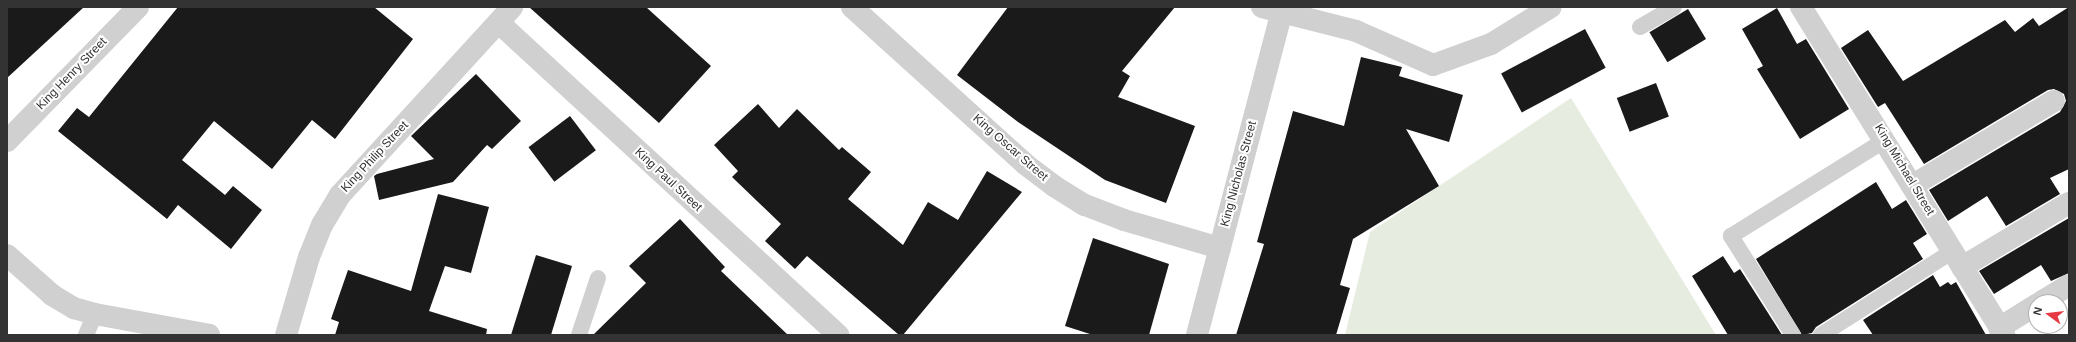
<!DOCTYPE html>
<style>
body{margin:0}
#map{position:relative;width:2076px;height:342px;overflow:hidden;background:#fff;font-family:Helvetica,sans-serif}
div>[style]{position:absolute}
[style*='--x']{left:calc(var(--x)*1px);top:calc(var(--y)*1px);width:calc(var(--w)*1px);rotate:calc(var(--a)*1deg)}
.green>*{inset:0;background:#e6ecdf}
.building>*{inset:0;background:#1a1a1a;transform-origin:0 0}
.service>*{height:16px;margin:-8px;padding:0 8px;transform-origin:8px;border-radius:8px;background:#d0d0d0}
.minor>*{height:22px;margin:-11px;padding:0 11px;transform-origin:11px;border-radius:11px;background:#d0d0d0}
span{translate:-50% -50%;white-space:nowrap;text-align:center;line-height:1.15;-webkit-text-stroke:4px #fff;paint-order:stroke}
.street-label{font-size:12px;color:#333}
.frame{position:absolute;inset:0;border:8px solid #333;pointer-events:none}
.north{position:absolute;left:2028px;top:294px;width:40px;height:40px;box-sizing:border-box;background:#fff;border:1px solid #adadad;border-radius:50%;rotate:285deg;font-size:11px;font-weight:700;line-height:16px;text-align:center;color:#333}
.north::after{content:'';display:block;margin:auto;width:14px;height:18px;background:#e63946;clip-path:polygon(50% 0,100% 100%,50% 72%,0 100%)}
</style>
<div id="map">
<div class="green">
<div style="clip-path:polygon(1571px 98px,1716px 335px,1345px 335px,1370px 232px)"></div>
</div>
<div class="building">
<div style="clip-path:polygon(7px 7px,84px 7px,7px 78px)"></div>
<div style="clip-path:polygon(178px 7px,374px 7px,413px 39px,335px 139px,312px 120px,272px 169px,214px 121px,182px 160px,225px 195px,233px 186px,262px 210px,231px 249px,178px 205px,167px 219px,58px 131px,77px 108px,89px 117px)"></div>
<div style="clip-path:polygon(529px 7px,646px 7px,711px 66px,659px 123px)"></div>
<div style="clip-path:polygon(1008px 7px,1175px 7px,1122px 71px,1130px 76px,1118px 97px,1195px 126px,1166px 203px,1105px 180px,1018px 122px,957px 75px)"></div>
<div style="clip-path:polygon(2069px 7px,2069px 169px,2050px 178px,2060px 194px,2006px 226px,1987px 196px,1948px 221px,1929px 190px,2060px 112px,2066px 101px,2064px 94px,2054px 89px,2048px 90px,1924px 164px,1885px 103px,1878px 107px,1841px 48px,1868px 30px,1903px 81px,2005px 20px,2015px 32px,2033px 18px,2039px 26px)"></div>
<div style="clip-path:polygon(1777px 8px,1797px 44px,1806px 39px,1849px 109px,1800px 139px,1757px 69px,1763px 66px,1742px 29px)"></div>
<div style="left:1688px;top:9px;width:35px;height:45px;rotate:59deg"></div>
<div style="left:1585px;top:29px;width:44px;height:95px;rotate:62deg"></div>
<div style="clip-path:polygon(1361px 57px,1402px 67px,1399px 76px,1463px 95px,1449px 142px,1406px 129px,1439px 186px,1353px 239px,1340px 285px,1350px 288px,1336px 335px,1236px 335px,1264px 244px,1257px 242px,1293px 111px,1344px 126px)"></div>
<div style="clip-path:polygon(476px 74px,521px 121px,492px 149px,487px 145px,453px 182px,379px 200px,374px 176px,377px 174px,434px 159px,411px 136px)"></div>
<div style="left:1656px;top:83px;width:36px;height:42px;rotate:69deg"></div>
<div style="clip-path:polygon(758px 104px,779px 128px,797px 109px,839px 150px,842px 147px,871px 172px,848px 199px,903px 245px,928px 202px,958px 220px,987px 171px,1022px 192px,903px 335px,899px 335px,807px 256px,795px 269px,765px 241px,781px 224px,732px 177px,738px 171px,714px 145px)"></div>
<div style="left:570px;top:116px;width:43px;height:52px;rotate:53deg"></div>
<div style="clip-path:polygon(1876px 182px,1892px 209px,1906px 200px,1927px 234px,1913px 243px,1923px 259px,1816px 327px,1812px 333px,1802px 335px,1756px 259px)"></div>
<div style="clip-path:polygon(438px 194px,489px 207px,471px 273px,445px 266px,429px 311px,487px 329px,486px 335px,335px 335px,339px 322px,331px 319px,348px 270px,411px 291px)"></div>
<div style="clip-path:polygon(2069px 218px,2069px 273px,2051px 281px,2041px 265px,1994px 294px,1979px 271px)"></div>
<div style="clip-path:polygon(680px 219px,725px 267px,721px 271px,788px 335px,593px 335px,646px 283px,629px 266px)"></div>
<div style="clip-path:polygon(1093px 238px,1169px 264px,1149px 335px,1093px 335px,1065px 326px)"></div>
<div style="clip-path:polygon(536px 255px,572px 266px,551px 335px,511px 335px)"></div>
<div style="clip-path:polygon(1723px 256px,1734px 273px,1740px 269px,1782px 335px,1728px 335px,1692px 276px)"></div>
<div style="clip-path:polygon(1933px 275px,1940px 287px,1948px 282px,1951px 285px,1956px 282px,1986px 335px,1873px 335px,1863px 320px)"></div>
</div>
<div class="service">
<div style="--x:1640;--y:27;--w:39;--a:-30"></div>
<div style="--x:86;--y:335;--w:23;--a:-67"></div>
<div style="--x:579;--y:335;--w:60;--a:-71.6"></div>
<div style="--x:1793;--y:335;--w:117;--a:-122.1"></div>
<div style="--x:1731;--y:236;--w:181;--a:-31.9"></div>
<div style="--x:1821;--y:335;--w:156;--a:-32.5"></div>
</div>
<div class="minor">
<div style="--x:852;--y:7;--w:234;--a:42.2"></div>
<div style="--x:1025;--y:164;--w:36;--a:37"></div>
<div style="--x:1054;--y:186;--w:36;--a:32"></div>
<div style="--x:1085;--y:205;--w:42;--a:21"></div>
<div style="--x:1124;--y:220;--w:100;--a:16.3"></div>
<div style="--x:1262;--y:7;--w:97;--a:14.3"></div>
<div style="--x:1356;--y:31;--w:84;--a:23.8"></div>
<div style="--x:1433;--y:65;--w:62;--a:-19.9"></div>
<div style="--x:1491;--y:44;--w:70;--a:-31.7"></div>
<div style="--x:1801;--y:7;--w:386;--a:58.2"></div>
<div style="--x:499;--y:23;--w:461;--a:42.6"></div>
<div style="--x:7;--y:141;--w:187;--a:-45.6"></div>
<div style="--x:1913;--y:185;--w:164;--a:-30.8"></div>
<div style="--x:7;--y:255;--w:60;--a:41.6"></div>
<div style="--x:52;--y:295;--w:26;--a:31"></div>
<div style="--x:74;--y:308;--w:22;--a:16"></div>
<div style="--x:95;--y:314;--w:116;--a:10.4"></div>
<div style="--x:1962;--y:267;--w:125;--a:-30.9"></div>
<div style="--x:2041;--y:302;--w:33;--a:-31"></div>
<div style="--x:1999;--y:328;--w:44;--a:-31.9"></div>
<div style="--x:286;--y:335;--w:81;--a:-73.6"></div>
<div style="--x:309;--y:257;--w:35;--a:-68"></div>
<div style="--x:322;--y:225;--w:35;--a:-59"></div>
<div style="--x:340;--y:195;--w:255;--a:-47.5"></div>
<div style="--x:1197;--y:335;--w:332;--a:-75.3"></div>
</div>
<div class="street-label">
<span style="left:72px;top:74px;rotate:-46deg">King Henry Street</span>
<span style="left:1010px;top:148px;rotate:41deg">King Oscar Street</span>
<span style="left:375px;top:157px;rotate:-47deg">King Philip Street</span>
<span style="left:1904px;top:170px;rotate:59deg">King Michael Street</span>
<span style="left:1239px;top:174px;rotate:-75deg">King Nicholas Street</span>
<span style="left:668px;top:180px;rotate:43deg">King Paul Street</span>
</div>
<div class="frame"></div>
<div class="north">N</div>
</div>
